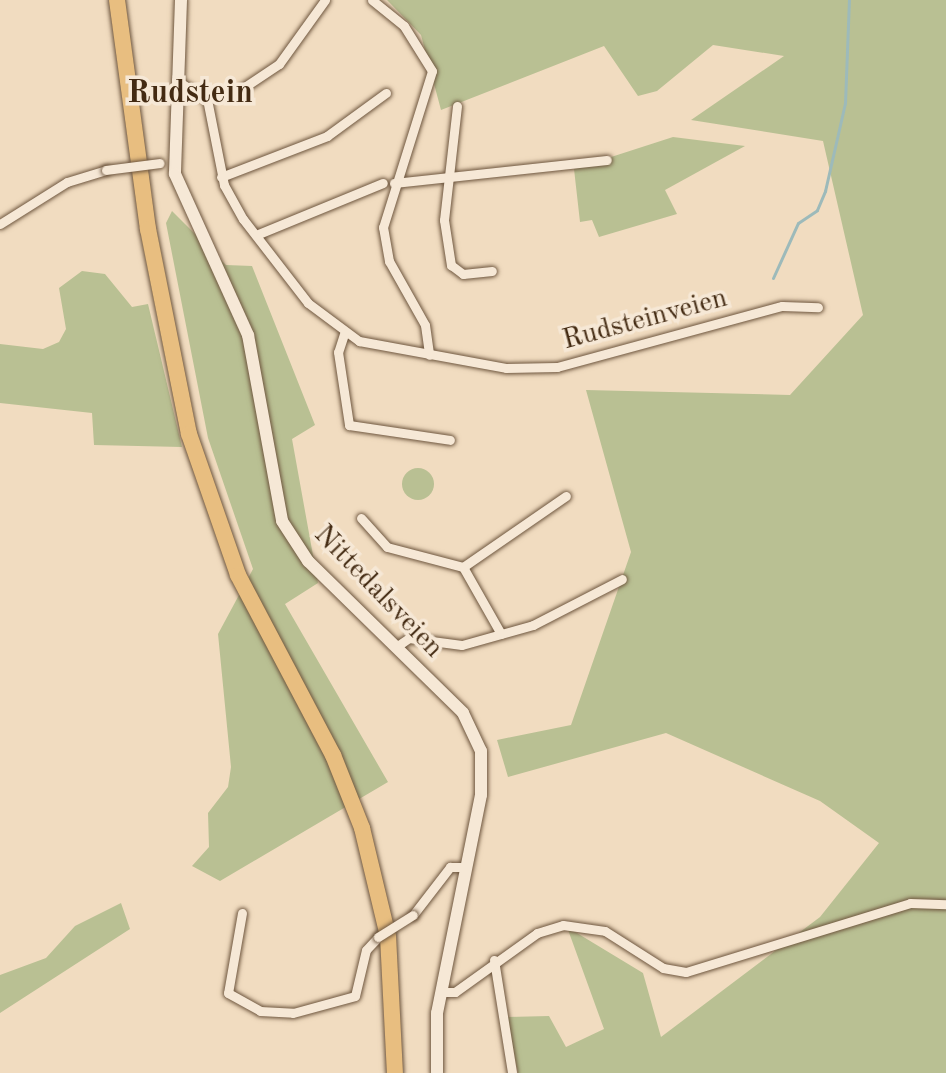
<!DOCTYPE html>
<style>
body{margin:0}
#map{position:relative;width:946px;height:1073px;overflow:hidden;background:#f1dcc0;font-family:"Old Standard TT",serif}
div>[style]{position:absolute}
[style*='--x']{left:calc(var(--x)*1px);top:calc(var(--y)*1px);width:calc(var(--w)*1px);rotate:calc(var(--a)*1deg)}
.green>*{inset:0;background:#b9c093}
.round{border-radius:50%}
.stream>*{height:3px;margin:-1.5px;padding:0 1.5px;transform-origin:1.5px;border-radius:1.5px;background:#9dbaba}
.roads{filter:drop-shadow(0 0 2px #6e563e) drop-shadow(0 0 2px #6e563e)}
.street>*{height:9px;margin:-4.5px;padding:0 4.5px;transform-origin:4.5px;border-radius:4.5px;background:#f6e8d6}
.secondary>*{height:12px;margin:-6px;padding:0 6px;transform-origin:6px;border-radius:6px;background:#f6e8d6}
.highway>*{height:16px;margin:-8px;padding:0 8px;transform-origin:8px;border-radius:8px;background:#e8be80}
.bridges{filter:drop-shadow(0 0 2px #6e563e) drop-shadow(0 0 2px #6e563e)}
.street-bridge>*{height:9px;margin:-4.5px;padding:0 4.5px;transform-origin:4.5px;border-radius:4.5px;background:#f6e8d6}
span{translate:-50% -50%;white-space:nowrap;text-align:center;line-height:1.15;-webkit-text-stroke:7px #f6e8d6;paint-order:stroke}
.street-label{font-size:28px;color:#432a12}
.quarter-label{font-size:32px;color:#432a12;font-weight:700}
</style>
<div id="map">
<div class="green">
<div style="clip-path:polygon(387px 0,946px 0,946px 1073px,518px 1073px,507px 1017px,549px 1016px,566px 1047px,604px 1029px,567px 927px,643px 973px,661px 1037px,820px 917px,879px 843px,820px 801px,666px 733px,508px 777px,497px 740px,571px 725px,631px 552px,586px 390px,790px 395px,863px 315px,823px 141px,691px 120px,784px 56px,713px 45px,657px 91px,638px 96px,604px 46px,441px 110px,421px 35px)"></div>
<div style="clip-path:polygon(673px 137px,745px 146px,665px 190px,677px 214px,599px 237px,592px 220px,580px 222px,574px 169px)"></div>
<div style="clip-path:polygon(172px 211px,226px 265px,252px 266px,315px 425px,292px 439px,318px 583px,285px 604px,388px 782px,220px 881px,192px 866px,209px 847px,208px 813px,228px 787px,231px 767px,218px 634px,253px 569px,208px 438px,166px 223px)"></div>
<div style="clip-path:polygon(82px 271px,105px 274px,132px 307px,148px 304px,182px 447px,94px 445px,92px 413px,0 403px,0 344px,43px 349px,59px 342px,66px 329px,59px 288px)"></div>
<div class="round" style="left:402px;top:468px;width:32px;height:32px"></div>
<div style="clip-path:polygon(121px 903px,130px 929px,0 1013px,0 975px,46px 958px,75px 926px)"></div>
</div>
<div class="stream">
<div style="--x:773;--y:278;--w:60;--a:-65.6"></div>
<div style="--x:798;--y:223;--w:23;--a:-34"></div>
<div style="--x:817;--y:210;--w:21;--a:-67"></div>
<div style="--x:825;--y:191;--w:90;--a:-77.2"></div>
<div style="--x:845;--y:103;--w:103;--a:-87.8"></div>
</div>
<div class="roads">
<div class="street">
<div style="--x:372;--y:0;--w:41;--a:39.1"></div>
<div style="--x:404;--y:26;--w:53;--a:58.1"></div>
<div style="--x:432;--y:71;--w:164;--a:107.4"></div>
<div style="--x:383;--y:227;--w:35;--a:80"></div>
<div style="--x:389;--y:261;--w:73;--a:60.6"></div>
<div style="--x:425;--y:325;--w:30;--a:82"></div>
<div style="--x:176;--y:80;--w:36;--a:32"></div>
<div style="--x:207;--y:99;--w:88;--a:78.8"></div>
<div style="--x:224;--y:185;--w:39;--a:61"></div>
<div style="--x:243;--y:219;--w:106;--a:52.3"></div>
<div style="--x:308;--y:303;--w:64;--a:36.7"></div>
<div style="--x:359;--y:341;--w:149;--a:10.4"></div>
<div style="--x:506;--y:368;--w:51;--a:-1.1"></div>
<div style="--x:557;--y:367;--w:233;--a:-15.2"></div>
<div style="--x:782;--y:306;--w:36;--a:2"></div>
<div style="--x:234;--y:94;--w:54;--a:-33.7"></div>
<div style="--x:279;--y:64;--w:79;--a:-54.3"></div>
<div style="--x:457;--y:106;--w:115;--a:96.5"></div>
<div style="--x:444;--y:220;--w:46;--a:81.2"></div>
<div style="--x:451;--y:265;--w:15;--a:37"></div>
<div style="--x:463;--y:274;--w:29;--a:-6"></div>
<div style="--x:221;--y:177;--w:114;--a:-21.1"></div>
<div style="--x:327;--y:136;--w:73;--a:-36.1"></div>
<div style="--x:394;--y:183;--w:214;--a:-6.2"></div>
<div style="--x:0;--y:224;--w:79;--a:-32.1"></div>
<div style="--x:67;--y:182;--w:41;--a:-17.1"></div>
<div style="--x:256;--y:235;--w:137;--a:-22.3"></div>
<div style="--x:344;--y:334;--w:19;--a:108"></div>
<div style="--x:338;--y:352;--w:74;--a:81.4"></div>
<div style="--x:349;--y:425;--w:102;--a:8.4"></div>
<div style="--x:361;--y:518;--w:39;--a:48"></div>
<div style="--x:387;--y:547;--w:79;--a:14.7"></div>
<div style="--x:463;--y:567;--w:77;--a:60.4"></div>
<div style="--x:463;--y:567;--w:125;--a:-34.6"></div>
<div style="--x:396;--y:647;--w:16;--a:-35"></div>
<div style="--x:409;--y:638;--w:53;--a:7.5"></div>
<div style="--x:462;--y:645;--w:74;--a:-15.7"></div>
<div style="--x:533;--y:625;--w:100;--a:-27.3"></div>
<div style="--x:242;--y:913;--w:81;--a:99.9"></div>
<div style="--x:228;--y:993;--w:37;--a:29"></div>
<div style="--x:260;--y:1011;--w:33;--a:3"></div>
<div style="--x:293;--y:1013;--w:64;--a:-15.3"></div>
<div style="--x:355;--y:996;--w:47;--a:-76.6"></div>
<div style="--x:366;--y:950;--w:18;--a:-47"></div>
<div style="--x:413;--y:915;--w:61;--a:-52.4"></div>
<div style="--x:450;--y:867;--w:16;--a:0"></div>
<div style="--x:494;--y:960;--w:114;--a:80.9"></div>
<div style="--x:441;--y:992;--w:14;--a:0"></div>
<div style="--x:455;--y:992;--w:101;--a:-35.7"></div>
<div style="--x:537;--y:933;--w:27;--a:-17"></div>
<div style="--x:563;--y:925;--w:42;--a:8.1"></div>
<div style="--x:605;--y:931;--w:69;--a:32.5"></div>
<div style="--x:663;--y:968;--w:23;--a:10"></div>
<div style="--x:686;--y:972;--w:234;--a:-17.1"></div>
<div style="--x:910;--y:903;--w:36;--a:2"></div>
</div>
<div class="secondary">
<div style="--x:181;--y:0;--w:174;--a:92"></div>
<div style="--x:175;--y:174;--w:177;--a:65.6"></div>
<div style="--x:248;--y:335;--w:189;--a:79.6"></div>
<div style="--x:282;--y:521;--w:48;--a:57"></div>
<div style="--x:308;--y:561;--w:217;--a:44.4"></div>
<div style="--x:463;--y:713;--w:42;--a:64.7"></div>
<div style="--x:481;--y:751;--w:44;--a:90"></div>
<div style="--x:481;--y:795;--w:222;--a:101.4"></div>
<div style="--x:437;--y:1013;--w:60;--a:90"></div>
</div>
<div class="highway">
<div style="--x:117;--y:0;--w:231;--a:82.3"></div>
<div style="--x:148;--y:229;--w:209;--a:78.7"></div>
<div style="--x:189;--y:434;--w:149;--a:70.8"></div>
<div style="--x:238;--y:575;--w:204;--a:62.2"></div>
<div style="--x:333;--y:755;--w:79;--a:68.3"></div>
<div style="--x:362;--y:828;--w:111;--a:76.5"></div>
<div style="--x:388;--y:936;--w:137;--a:87.1"></div>
</div>
</div>
<div class="bridges">
<div class="street-bridge">
<div style="--x:106;--y:170;--w:54;--a:-7.4"></div>
<div style="--x:378;--y:937;--w:41;--a:-32.2"></div>
</div>
</div>
<div class="street-label">
<span style="left:645px;top:320px;rotate:-15deg">Rudsteinveien</span>
<span style="left:378px;top:592px;rotate:46deg">Nittedalsveien</span>
</div>
<div class="quarter-label">
<span style="left:190px;top:94px">Rudstein</span>
</div>
</div>
